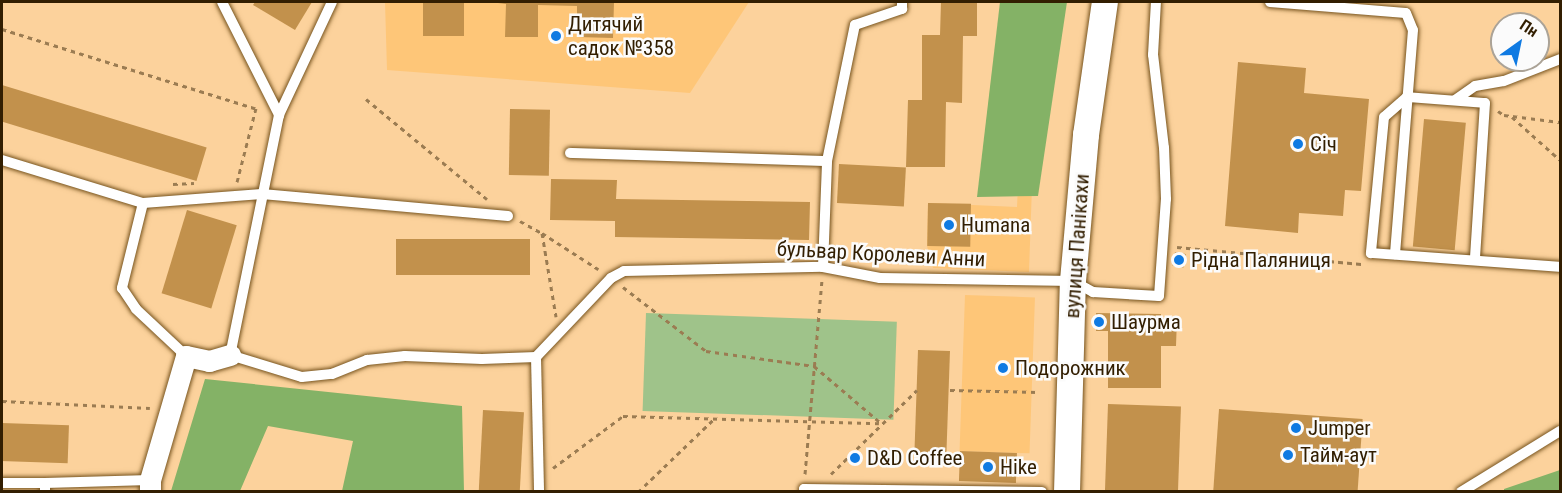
<!DOCTYPE html>
<meta charset="utf-8">
<style>
body{margin:0}
#map{position:relative;width:1562px;height:493px;overflow:hidden;background:#fcd29c;font-family:"Roboto Condensed",sans-serif}
div>[style]{position:absolute}
[style*='--x']{left:calc(var(--x)*1px);top:calc(var(--y)*1px);width:calc(var(--w)*1px);rotate:calc(var(--a)*1deg)}
.built>*{inset:0;background:#fec678;transform-origin:0 0}
.green>*{inset:0;background:#9fc38a;transform-origin:0 0}
.forest>*{inset:0;background:#84b266}
.building>*{inset:0;background:#c2914c;transform-origin:0 0}
.path>*{height:3px;margin-top:-1.5px;transform-origin:0;background:repeating-linear-gradient(90deg,#9b7c52 0 4.5px,transparent 0 9px)}
.roads{filter:drop-shadow(0 0 2px #77541e) drop-shadow(0 0 2px #77541e)}
.service>*{height:10px;margin:-5px;padding:0 5px;transform-origin:5px;border-radius:5px;background:#fff}
.minor>*{height:21px;margin:-10.5px;padding:0 10.5px;transform-origin:10.5px;border-radius:10.5px;background:#fff}
.tertiary>*{height:26px;margin:-13px;padding:0 13px;transform-origin:13px;border-radius:13px;background:#fff}
.dots>*{width:16px;height:16px;translate:-50% -50%;box-sizing:border-box;border:3px solid #fbfbfb;border-radius:50%}
span{translate:-50% -50%;white-space:nowrap;text-align:center;line-height:1.15;-webkit-text-stroke:5px #fbfbfb;paint-order:stroke}
.poi-label{font-size:21px;color:#321e01}
.left{translate:0 -50%;text-align:left}
.street-label{font-size:21px;color:#321e01}
.frame{position:absolute;inset:0;border:3px solid #321e01;pointer-events:none}
.north{position:absolute;left:1490px;top:12px;width:60px;height:60px;box-sizing:border-box;background:#fbfbfb;border:2px solid #aba397;border-radius:50%;rotate:33deg;font-size:16px;font-weight:700;line-height:24px;text-align:center;color:#321e01}
.north::after{content:'';display:block;margin:auto;width:21px;height:27px;background:#0f7ae2;clip-path:polygon(50% 0,100% 100%,50% 72%,0 100%)}
</style>
<div id="map">
<div class="built">
<div style="clip-path:polygon(385px 2px,749px 2px,690px 93px,387px 70px)"></div>
<div style="clip-path:polygon(1018px 185px,1032px 186px,1029px 272px,933px 268px,927px 246px,928px 203px,1017px 207px)"></div>
<div style="left:965px;top:295px;width:70px;height:156px;rotate:2deg"></div>
</div>
<div class="green">
<div style="left:646px;top:313px;width:251px;height:98px;rotate:2deg"></div>
</div>
<div class="forest">
<div style="clip-path:polygon(1000px 2px,1067px 2px,1038px 196px,977px 197px)"></div>
<div style="clip-path:polygon(205px 379px,462px 406px,464px 491px,342px 491px,353px 441px,268px 426px,240px 491px,171px 491px)"></div>
<div style="clip-path:polygon(1560px 470px,1560px 491px,1504px 491px,1504px 489px)"></div>
</div>
<div class="building">
<div style="clip-path:polygon(255px 2px,312px 2px,295px 30px,253px 5px)"></div>
<div style="left:423px;top:2px;width:41px;height:34px"></div>
<div style="clip-path:polygon(490px 2px,614px 2px,613px 38px,577px 37px,577px 6px,538px 5px,538px 37px,505px 37px,506px 4px)"></div>
<div style="clip-path:polygon(941px 2px,977px 2px,977px 36px,963px 36px,962px 103px,946px 102px,945px 167px,906px 167px,908px 100px,922px 100px,922px 35px,940px 35px)"></div>
<div style="clip-path:polygon(1238px 62px,1306px 68px,1304px 93px,1369px 99px,1361px 191px,1345px 190px,1343px 216px,1299px 213px,1298px 233px,1225px 226px)"></div>
<div style="left:2px;top:85px;width:214px;height:35px;rotate:17deg"></div>
<div style="left:510px;top:109px;width:40px;height:66px;rotate:1deg"></div>
<div style="left:1424px;top:119px;width:42px;height:128px;rotate:5deg"></div>
<div style="left:839px;top:164px;width:67px;height:39px;rotate:3deg"></div>
<div style="clip-path:polygon(551px 179px,617px 180px,616px 199px,810px 202px,809px 240px,615px 237px,615px 221px,550px 220px)"></div>
<div style="left:928px;top:203px;width:43px;height:43px;rotate:1deg"></div>
<div style="left:187px;top:210px;width:52px;height:87px;rotate:17deg"></div>
<div style="left:396px;top:239px;width:134px;height:36px"></div>
<div style="left:1175px;top:252px;width:11px;height:14px;rotate:10deg"></div>
<div style="clip-path:polygon(1096px 313px,1161px 314px,1161px 318px,1177px 318px,1176px 346px,1161px 346px,1161px 388px,1108px 388px,1108px 331px,1096px 331px)"></div>
<div style="left:918px;top:350px;width:32px;height:103px;rotate:2deg"></div>
<div style="left:1108px;top:404px;width:73px;height:88px;rotate:2deg"></div>
<div style="left:1219px;top:409px;width:144px;height:83px;rotate:4deg"></div>
<div style="left:483px;top:410px;width:41px;height:82px;rotate:3deg"></div>
<div style="left:2px;top:423px;width:67px;height:38px;rotate:2deg"></div>
<div style="left:960px;top:451px;width:57px;height:30px;rotate:2deg"></div>
</div>
<div class="path">
<div style="--x:2;--y:29;--w:268;--a:17.4"></div>
<div style="--x:366;--y:99;--w:157;--a:39.6"></div>
<div style="--x:1498;--y:111;--w:7;--a:34"></div>
<div style="--x:1504;--y:115;--w:56;--a:7.1"></div>
<div style="--x:1512;--y:117;--w:64;--a:41.9"></div>
<div style="--x:237;--y:182;--w:76;--a:-75.6"></div>
<div style="--x:173;--y:184;--w:21;--a:-3"></div>
<div style="--x:520;--y:221;--w:25;--a:29"></div>
<div style="--x:542;--y:233;--w:67;--a:32.7"></div>
<div style="--x:542;--y:233;--w:85;--a:80.5"></div>
<div style="--x:1177;--y:247;--w:185;--a:5.3"></div>
<div style="--x:623;--y:287;--w:105;--a:37.6"></div>
<div style="--x:706;--y:351;--w:109;--a:7.9"></div>
<div style="--x:814;--y:366;--w:88;--a:40.4"></div>
<div style="--x:950;--y:390;--w:88;--a:1.3"></div>
<div style="--x:2;--y:401;--w:148;--a:2.7"></div>
<div style="--x:553;--y:468;--w:87;--a:-36.6"></div>
<div style="--x:623;--y:416;--w:256;--a:1.6"></div>
<div style="--x:805;--y:474;--w:194;--a:-85"></div>
<div style="--x:831;--y:474;--w:120;--a:-44.3"></div>
<div style="--x:638;--y:492;--w:107;--a:-43.9"></div>
</div>
<div class="roads">
<div class="service">
<div style="--x:222;--y:2;--w:127;--a:63.2"></div>
<div style="--x:279;--y:115;--w:245;--a:101.5"></div>
<div style="--x:230;--y:355;--w:75;--a:17"></div>
<div style="--x:302;--y:377;--w:30;--a:-6"></div>
<div style="--x:332;--y:374;--w:38;--a:-22"></div>
<div style="--x:367;--y:360;--w:38;--a:-6"></div>
<div style="--x:405;--y:356;--w:77;--a:2.2"></div>
<div style="--x:482;--y:359;--w:54;--a:-2.1"></div>
<div style="--x:536;--y:357;--w:109;--a:-46.5"></div>
<div style="--x:611;--y:278;--w:15;--a:-28"></div>
<div style="--x:624;--y:271;--w:199;--a:-1.2"></div>
<div style="--x:823;--y:267;--w:58;--a:10.9"></div>
<div style="--x:880;--y:278;--w:193;--a:0.9"></div>
<div style="--x:1073;--y:281;--w:23;--a:29"></div>
<div style="--x:1093;--y:292;--w:66;--a:3.5"></div>
<div style="--x:1159;--y:296;--w:97;--a:-85.9"></div>
<div style="--x:1166;--y:199;--w:51;--a:-92.2"></div>
<div style="--x:1164;--y:148;--w:94;--a:-96.7"></div>
<div style="--x:1153;--y:55;--w:53;--a:-86.8"></div>
<div style="--x:1270;--y:2;--w:136;--a:4.6"></div>
<div style="--x:1406;--y:13;--w:18;--a:68"></div>
<div style="--x:1413;--y:30;--w:225;--a:94.6"></div>
<div style="--x:1407;--y:97;--w:30;--a:139"></div>
<div style="--x:1384;--y:117;--w:137;--a:95.5"></div>
<div style="--x:1371;--y:253;--w:190;--a:4.2"></div>
<div style="--x:1407;--y:97;--w:78;--a:4.4"></div>
<div style="--x:1485;--y:103;--w:156;--a:93.7"></div>
<div style="--x:1455;--y:100;--w:24;--a:-35"></div>
<div style="--x:1475;--y:86;--w:29;--a:-10"></div>
<div style="--x:1504;--y:81;--w:60;--a:-21.4"></div>
<div style="--x:279;--y:115;--w:125;--a:-64.9"></div>
<div style="--x:570;--y:153;--w:257;--a:1.8"></div>
<div style="--x:2;--y:160;--w:147;--a:17"></div>
<div style="--x:143;--y:203;--w:88;--a:103.9"></div>
<div style="--x:122;--y:288;--w:25;--a:56"></div>
<div style="--x:136;--y:309;--w:69;--a:43.2"></div>
<div style="--x:143;--y:203;--w:119;--a:-4.3"></div>
<div style="--x:262;--y:194;--w:247;--a:5.1"></div>
<div style="--x:823;--y:267;--w:106;--a:-87.8"></div>
<div style="--x:827;--y:161;--w:139;--a:-78.4"></div>
<div style="--x:855;--y:25;--w:50;--a:-18.8"></div>
<div style="--x:902;--y:9;--w:7;--a:-90"></div>
<div style="--x:536;--y:357;--w:135;--a:88.7"></div>
<div style="--x:2;--y:483;--w:43;--a:0"></div>
<div style="--x:45;--y:483;--w:9;--a:90"></div>
<div style="--x:45;--y:483;--w:105;--a:-1.6"></div>
<div style="--x:804;--y:492;--w:3;--a:-90"></div>
<div style="--x:804;--y:489;--w:238;--a:0.7"></div>
<div style="--x:1461;--y:492;--w:116;--a:-31.6"></div>
</div>
<div class="minor">
<div style="--x:150;--y:492;--w:12;--a:-90"></div>
<div style="--x:150;--y:480;--w:129;--a:-73.8"></div>
<div style="--x:186;--y:356;--w:24;--a:12"></div>
<div style="--x:209;--y:361;--w:22;--a:-16"></div>
</div>
<div class="tertiary">
<div style="--x:1067;--y:492;--w:211;--a:-88.4"></div>
<div style="--x:1073;--y:281;--w:147;--a:-84.9"></div>
<div style="--x:1086;--y:135;--w:134;--a:-81.9"></div>
</div>
</div>
<div class="dots">
<div style="left:556px;top:36px;background:#0f7ae2"></div>
<div style="left:1298px;top:144px;background:#0f7ae2"></div>
<div style="left:949px;top:225px;background:#0f7ae2"></div>
<div style="left:1179px;top:260px;background:#0f7ae2"></div>
<div style="left:1099px;top:322px;background:#0f7ae2"></div>
<div style="left:1003px;top:368px;background:#0f7ae2"></div>
<div style="left:1296px;top:428px;background:#0f7ae2"></div>
<div style="left:1288px;top:455px;background:#0f7ae2"></div>
<div style="left:855px;top:458px;background:#0f7ae2"></div>
<div style="left:988px;top:467px;background:#0f7ae2"></div>
</div>
<div class="poi-label">
<span class="left" style="left:568px;top:36px">Дитячий<br>садок №358</span>
<span class="left" style="left:1310px;top:144px">Січ</span>
<span class="left" style="left:961px;top:225px">Humana</span>
<span class="left" style="left:1191px;top:260px">Рідна Паляниця</span>
<span class="left" style="left:1111px;top:322px">Шаурма</span>
<span class="left" style="left:1015px;top:368px">Подорожник</span>
<span class="left" style="left:1308px;top:428px">Jumper</span>
<span class="left" style="left:1300px;top:455px">Тайм-аут</span>
<span class="left" style="left:867px;top:458px">D&amp;D Coffee</span>
<span class="left" style="left:1000px;top:467px">Hike</span>
</div>
<div class="street-label">
<span style="left:1077px;top:246px;rotate:-86deg">вулиця Панікахи</span>
<span style="left:881px;top:254px;rotate:3deg">бульвар Королеви Анни</span>
</div>
<div class="frame"></div>
<div class="north">Пн</div>
</div>
